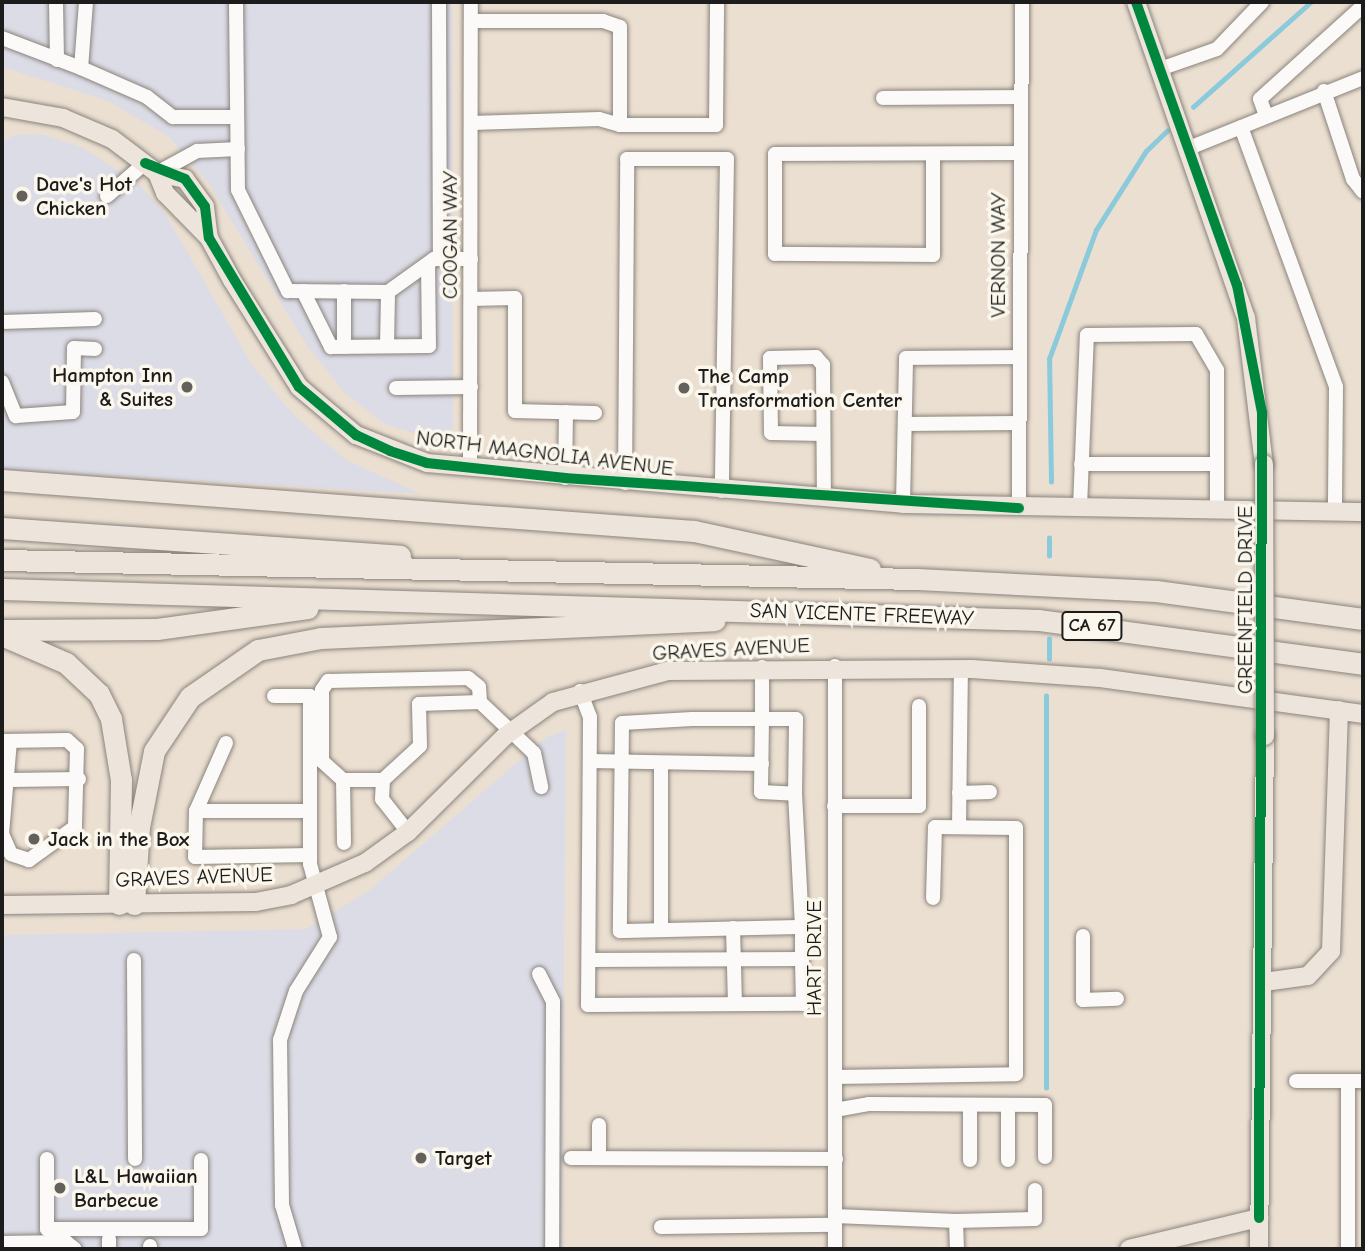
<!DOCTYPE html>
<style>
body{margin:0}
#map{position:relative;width:1365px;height:1251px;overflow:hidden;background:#ebdfd1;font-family:"Comic Neue",sans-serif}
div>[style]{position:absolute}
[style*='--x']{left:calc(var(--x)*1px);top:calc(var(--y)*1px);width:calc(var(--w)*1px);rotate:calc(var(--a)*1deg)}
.built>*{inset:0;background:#dcdce7}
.stream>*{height:4.5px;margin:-2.25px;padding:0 2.25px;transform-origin:2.25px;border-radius:2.25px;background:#8acadb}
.roads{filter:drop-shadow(0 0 2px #8a847d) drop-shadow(0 0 2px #8a847d)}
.minor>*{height:14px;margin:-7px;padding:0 7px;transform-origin:7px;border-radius:7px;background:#fcfaf8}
.major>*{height:18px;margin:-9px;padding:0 9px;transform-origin:9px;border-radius:9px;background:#ede4db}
.highway>*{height:21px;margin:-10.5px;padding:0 10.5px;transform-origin:10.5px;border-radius:10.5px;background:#ede4db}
.bridges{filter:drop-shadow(0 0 2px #8a847d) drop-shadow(0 0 2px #8a847d)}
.major-bridge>*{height:18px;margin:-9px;padding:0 9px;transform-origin:9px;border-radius:9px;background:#ede4db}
.cycleway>*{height:10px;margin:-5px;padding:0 5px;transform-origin:5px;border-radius:5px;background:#00873e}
.dots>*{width:19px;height:19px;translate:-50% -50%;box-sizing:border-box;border:4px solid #fbf7ec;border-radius:50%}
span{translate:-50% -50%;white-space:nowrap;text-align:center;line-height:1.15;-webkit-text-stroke:7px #fbf7ec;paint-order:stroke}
.shield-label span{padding:2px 5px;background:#fbf7ec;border:2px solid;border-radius:5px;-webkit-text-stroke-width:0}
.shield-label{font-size:19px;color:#1c1c1c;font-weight:700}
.poi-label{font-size:21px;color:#1c1c1c;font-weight:700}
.left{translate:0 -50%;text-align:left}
.right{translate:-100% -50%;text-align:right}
.street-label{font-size:21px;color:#1c1c1c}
.frame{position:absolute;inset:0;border:4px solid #1c1c1c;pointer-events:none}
</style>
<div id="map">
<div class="built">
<div style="clip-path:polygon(2px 2px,452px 2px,453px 429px,428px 437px,386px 425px,344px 392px,308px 347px,208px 182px,169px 137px,108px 101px,2px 67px)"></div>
<div style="clip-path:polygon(40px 134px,82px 147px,140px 185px,166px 215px,252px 365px,294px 415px,346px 460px,421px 494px,2px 469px,2px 143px,13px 135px)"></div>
<div style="clip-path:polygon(566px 730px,562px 1249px,2px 1249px,2px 935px,306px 929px,370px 890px,545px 738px)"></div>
</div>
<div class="stream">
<div style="--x:1193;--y:107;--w:158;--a:-41.7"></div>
<div style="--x:1051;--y:482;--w:123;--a:-90.9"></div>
<div style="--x:1049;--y:359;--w:137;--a:-70"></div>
<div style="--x:1096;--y:230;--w:93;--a:-57.7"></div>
<div style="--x:1146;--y:151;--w:29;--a:-44"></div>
<div style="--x:1049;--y:556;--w:18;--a:-90"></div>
<div style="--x:1049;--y:659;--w:20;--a:-90"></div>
<div style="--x:1046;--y:1088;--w:392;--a:-90"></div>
</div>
<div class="roads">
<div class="minor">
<div style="--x:56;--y:2;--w:58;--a:89"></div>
<div style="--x:86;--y:2;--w:66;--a:94.3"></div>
<div style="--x:81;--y:68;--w:72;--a:23.7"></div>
<div style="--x:147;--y:97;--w:33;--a:38"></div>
<div style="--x:173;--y:117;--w:64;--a:0"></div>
<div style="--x:236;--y:2;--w:188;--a:89.4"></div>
<div style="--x:238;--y:190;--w:113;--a:63.7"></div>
<div style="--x:288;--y:291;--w:100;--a:0.6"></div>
<div style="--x:388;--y:292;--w:57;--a:-35.7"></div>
<div style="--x:434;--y:259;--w:37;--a:0"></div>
<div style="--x:439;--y:2;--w:256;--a:89.8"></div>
<div style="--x:471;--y:21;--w:132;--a:0"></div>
<div style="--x:603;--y:21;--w:18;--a:19"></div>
<div style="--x:620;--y:27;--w:98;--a:90"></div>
<div style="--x:620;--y:125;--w:96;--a:0"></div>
<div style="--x:716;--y:125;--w:123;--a:-89.5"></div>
<div style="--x:2;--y:38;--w:85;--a:20.8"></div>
<div style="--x:1160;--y:69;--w:60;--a:-19.3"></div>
<div style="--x:1217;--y:49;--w:65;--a:-46.2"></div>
<div style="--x:1324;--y:91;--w:93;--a:71.8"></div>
<div style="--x:1353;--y:179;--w:16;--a:52"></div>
<div style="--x:883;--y:98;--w:137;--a:-0.4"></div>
<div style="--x:1266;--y:116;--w:18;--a:-109"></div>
<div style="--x:1260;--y:99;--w:139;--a:-42.1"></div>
<div style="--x:471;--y:123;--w:128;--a:-1.8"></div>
<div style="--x:599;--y:119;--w:22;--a:16"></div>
<div style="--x:1241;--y:127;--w:277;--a:69.9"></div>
<div style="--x:1336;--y:387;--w:125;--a:90.5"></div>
<div style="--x:1189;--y:148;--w:188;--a:-21.9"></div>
<div style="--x:933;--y:154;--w:101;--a:90"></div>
<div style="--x:933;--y:255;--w:158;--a:-179.6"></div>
<div style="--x:775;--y:254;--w:100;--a:-90"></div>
<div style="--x:775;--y:154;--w:244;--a:-0.2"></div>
<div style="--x:157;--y:173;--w:46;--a:-28.8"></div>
<div style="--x:197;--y:151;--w:41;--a:-2.8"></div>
<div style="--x:107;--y:196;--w:50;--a:-41"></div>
<div style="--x:303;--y:291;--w:63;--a:63.4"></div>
<div style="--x:331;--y:347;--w:98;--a:-0.6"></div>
<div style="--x:429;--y:346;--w:81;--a:-90.7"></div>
<div style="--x:344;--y:291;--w:56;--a:90"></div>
<div style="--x:471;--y:299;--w:44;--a:-1.3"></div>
<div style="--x:515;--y:298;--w:113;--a:90"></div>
<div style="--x:515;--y:411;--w:80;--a:1.4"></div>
<div style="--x:2;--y:322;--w:93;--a:-1.8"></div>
<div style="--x:387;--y:346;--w:54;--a:-88.9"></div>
<div style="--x:2;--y:382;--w:37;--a:68"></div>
<div style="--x:16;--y:416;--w:57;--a:-4"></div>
<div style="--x:73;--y:412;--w:64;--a:-89.1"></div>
<div style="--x:74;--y:348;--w:21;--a:3"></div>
<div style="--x:396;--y:388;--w:75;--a:-0.8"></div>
<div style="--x:906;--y:424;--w:112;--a:-0.5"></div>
<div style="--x:823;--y:434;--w:52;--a:-178.9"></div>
<div style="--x:771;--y:433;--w:75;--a:-90.8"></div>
<div style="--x:770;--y:358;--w:46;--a:-1.2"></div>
<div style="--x:816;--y:357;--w:11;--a:49"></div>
<div style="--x:823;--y:365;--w:133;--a:89.6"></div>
<div style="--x:1081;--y:464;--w:136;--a:0"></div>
<div style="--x:470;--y:468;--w:466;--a:-89.9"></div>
<div style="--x:565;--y:478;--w:66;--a:-89.1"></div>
<div style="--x:625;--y:483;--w:324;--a:-89.6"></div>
<div style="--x:627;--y:159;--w:100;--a:0"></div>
<div style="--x:727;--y:159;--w:332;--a:90.9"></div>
<div style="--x:903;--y:504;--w:146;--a:-88.8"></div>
<div style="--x:906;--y:358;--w:112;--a:-0.5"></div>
<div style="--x:1080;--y:507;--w:172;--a:-87.7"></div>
<div style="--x:1087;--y:335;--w:109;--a:-0.5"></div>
<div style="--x:1196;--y:334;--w:42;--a:59.7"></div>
<div style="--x:1217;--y:370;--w:140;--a:90"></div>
<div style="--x:1019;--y:508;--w:506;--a:-89.66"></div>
<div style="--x:835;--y:666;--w:583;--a:90"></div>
<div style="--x:762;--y:667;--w:52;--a:90"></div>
<div style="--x:762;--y:719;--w:73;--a:90.8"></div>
<div style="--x:761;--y:792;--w:34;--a:3"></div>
<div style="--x:795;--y:794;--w:75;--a:-89.2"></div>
<div style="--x:796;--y:719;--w:104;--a:180"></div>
<div style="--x:692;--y:719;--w:70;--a:176.7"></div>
<div style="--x:622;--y:723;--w:208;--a:90.6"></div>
<div style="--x:620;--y:931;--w:182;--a:-1.3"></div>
<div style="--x:802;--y:927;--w:133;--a:-93"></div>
<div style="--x:580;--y:691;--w:28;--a:69"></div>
<div style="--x:590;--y:717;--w:288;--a:90.4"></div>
<div style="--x:588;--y:1005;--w:215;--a:-0.3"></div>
<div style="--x:803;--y:1004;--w:45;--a:-91.3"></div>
<div style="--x:802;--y:959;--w:213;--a:179.7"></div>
<div style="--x:274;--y:696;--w:36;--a:0"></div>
<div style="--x:310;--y:696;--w:168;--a:90"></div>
<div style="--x:310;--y:864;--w:76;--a:74.7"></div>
<div style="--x:330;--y:937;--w:64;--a:122.2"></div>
<div style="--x:296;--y:991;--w:52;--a:108.1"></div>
<div style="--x:280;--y:1040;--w:165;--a:89.3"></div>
<div style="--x:282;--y:1205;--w:46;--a:73.5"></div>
<div style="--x:2;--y:741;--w:65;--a:-0.9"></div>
<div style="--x:67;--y:740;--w:13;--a:42"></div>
<div style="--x:77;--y:749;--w:78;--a:91.5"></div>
<div style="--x:75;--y:827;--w:57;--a:144.3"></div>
<div style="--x:29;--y:860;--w:19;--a:-162"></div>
<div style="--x:11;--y:854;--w:22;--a:-114"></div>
<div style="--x:2;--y:834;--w:93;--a:-85.1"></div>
<div style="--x:226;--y:743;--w:74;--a:113.8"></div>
<div style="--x:196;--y:811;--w:114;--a:0"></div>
<div style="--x:590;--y:761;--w:172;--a:1"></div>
<div style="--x:661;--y:763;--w:167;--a:90"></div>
<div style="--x:10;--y:780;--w:69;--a:-0.8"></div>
<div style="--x:343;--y:780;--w:40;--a:0"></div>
<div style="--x:383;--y:780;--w:50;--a:-42.6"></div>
<div style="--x:420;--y:746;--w:42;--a:-91.4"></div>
<div style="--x:419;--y:704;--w:61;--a:-1.9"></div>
<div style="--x:383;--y:780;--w:19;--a:93"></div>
<div style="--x:382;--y:799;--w:42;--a:51.8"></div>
<div style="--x:959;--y:793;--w:31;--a:-2"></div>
<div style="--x:834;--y:806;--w:85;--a:0"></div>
<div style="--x:919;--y:806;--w:100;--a:-90"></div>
<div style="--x:196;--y:811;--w:46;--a:91.2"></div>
<div style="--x:195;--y:857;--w:115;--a:-1"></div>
<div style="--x:959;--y:827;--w:158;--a:-89.3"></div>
<div style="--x:344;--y:843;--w:63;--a:-90.9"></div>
<div style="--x:343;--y:780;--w:28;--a:-138"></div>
<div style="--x:322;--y:761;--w:71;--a:-90"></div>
<div style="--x:322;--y:690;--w:11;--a:-56"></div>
<div style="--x:328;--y:681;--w:140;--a:-1.2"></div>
<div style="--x:468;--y:678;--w:14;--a:39"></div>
<div style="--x:479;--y:687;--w:15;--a:86"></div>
<div style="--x:480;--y:702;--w:74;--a:43.4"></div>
<div style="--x:534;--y:753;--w:35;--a:78"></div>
<div style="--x:802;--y:927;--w:32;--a:90"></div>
<div style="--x:733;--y:928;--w:76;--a:88.5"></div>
<div style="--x:1083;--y:936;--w:64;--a:90"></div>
<div style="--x:1083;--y:1000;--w:34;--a:-2"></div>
<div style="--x:134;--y:960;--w:199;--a:89.7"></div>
<div style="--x:539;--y:974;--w:31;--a:63"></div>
<div style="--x:553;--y:1002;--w:247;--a:90.2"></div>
<div style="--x:835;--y:1077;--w:181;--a:-0.9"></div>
<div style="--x:1016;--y:1074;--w:246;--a:-90"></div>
<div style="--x:1016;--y:828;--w:81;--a:-179.3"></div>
<div style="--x:935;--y:827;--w:71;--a:91.6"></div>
<div style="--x:1296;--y:1081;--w:67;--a:0"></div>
<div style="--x:1348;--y:1081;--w:168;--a:90"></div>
<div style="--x:1008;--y:1105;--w:55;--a:90"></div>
<div style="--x:835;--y:1110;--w:35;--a:-10"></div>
<div style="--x:869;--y:1104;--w:176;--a:0.3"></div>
<div style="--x:1045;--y:1105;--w:52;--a:90"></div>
<div style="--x:599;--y:1125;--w:33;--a:90"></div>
<div style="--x:571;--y:1158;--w:265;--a:0.2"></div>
<div style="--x:47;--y:1159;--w:70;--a:90"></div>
<div style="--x:47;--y:1229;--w:154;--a:0"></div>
<div style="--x:201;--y:1229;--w:69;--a:-90"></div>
<div style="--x:970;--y:1160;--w:55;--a:-90"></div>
<div style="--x:835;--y:1216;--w:121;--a:2.4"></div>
<div style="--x:956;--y:1221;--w:28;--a:88"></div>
<div style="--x:956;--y:1221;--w:79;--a:-1.5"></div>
<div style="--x:1035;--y:1219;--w:29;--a:-90"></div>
<div style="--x:661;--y:1227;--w:174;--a:-0.7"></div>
<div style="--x:2;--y:1243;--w:64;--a:-0.9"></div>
<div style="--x:66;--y:1242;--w:11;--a:38"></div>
<div style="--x:150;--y:1246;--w:3;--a:90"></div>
<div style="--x:109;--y:1249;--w:10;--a:-90"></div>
</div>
<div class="major">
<div style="--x:1136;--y:2;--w:335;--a:70.8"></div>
<div style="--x:1246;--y:318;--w:147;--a:83"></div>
<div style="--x:2;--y:107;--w:62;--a:10.2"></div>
<div style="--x:63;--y:118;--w:53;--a:23.2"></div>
<div style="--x:112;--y:139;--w:56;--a:37.1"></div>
<div style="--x:157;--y:173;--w:29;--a:12"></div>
<div style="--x:185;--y:179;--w:34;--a:54"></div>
<div style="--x:205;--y:207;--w:31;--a:83"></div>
<div style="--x:209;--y:238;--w:48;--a:61.3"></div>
<div style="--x:232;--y:280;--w:126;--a:57.9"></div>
<div style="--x:299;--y:387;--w:75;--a:40.1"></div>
<div style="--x:356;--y:435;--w:76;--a:21.5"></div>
<div style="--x:427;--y:463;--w:478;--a:4.9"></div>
<div style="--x:903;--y:504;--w:460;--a:1"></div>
<div style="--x:157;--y:173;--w:22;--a:68"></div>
<div style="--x:165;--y:193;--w:63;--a:45.6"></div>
<div style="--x:2;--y:905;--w:254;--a:-0.7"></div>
<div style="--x:256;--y:902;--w:36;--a:-11"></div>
<div style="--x:291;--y:895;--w:81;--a:-23.4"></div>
<div style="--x:365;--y:863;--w:53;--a:-35.8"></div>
<div style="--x:408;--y:832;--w:136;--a:-44.7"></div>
<div style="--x:505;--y:736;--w:59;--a:-35.3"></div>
<div style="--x:553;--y:702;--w:119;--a:-15.1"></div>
<div style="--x:668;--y:671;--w:304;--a:-0.4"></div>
<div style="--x:972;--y:669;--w:128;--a:4"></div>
<div style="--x:1100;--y:678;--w:265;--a:7.8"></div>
<div style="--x:1264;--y:982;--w:44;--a:-7.8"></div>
<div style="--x:1308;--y:976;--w:34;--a:-47"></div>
<div style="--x:1331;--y:951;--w:241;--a:-88.1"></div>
<div style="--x:1129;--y:1249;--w:134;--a:-13.4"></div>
<div style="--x:1259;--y:1249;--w:513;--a:-89.33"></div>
</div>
<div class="highway">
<div style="--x:2;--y:480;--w:694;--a:4.22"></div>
<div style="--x:694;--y:531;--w:180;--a:12.2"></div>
<div style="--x:2;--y:528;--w:399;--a:4"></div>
<div style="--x:2;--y:560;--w:915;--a:1.19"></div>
<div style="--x:917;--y:579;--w:239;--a:2.9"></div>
<div style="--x:1156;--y:591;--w:209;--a:7.7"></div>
<div style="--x:2;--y:589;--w:1037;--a:1.71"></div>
<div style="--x:1039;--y:620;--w:327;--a:7.7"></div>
<div style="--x:2;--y:630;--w:155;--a:-0.4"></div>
<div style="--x:157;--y:629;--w:152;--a:-7.9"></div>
<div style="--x:4;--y:636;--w:68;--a:23.5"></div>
<div style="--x:66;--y:663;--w:45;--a:43.2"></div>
<div style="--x:99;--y:694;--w:28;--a:64"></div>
<div style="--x:111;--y:719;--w:62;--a:80.7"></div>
<div style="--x:121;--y:780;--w:124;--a:90.9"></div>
<div style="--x:134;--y:904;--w:77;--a:-86.3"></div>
<div style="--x:139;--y:827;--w:77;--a:-78.8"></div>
<div style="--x:154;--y:751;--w:65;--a:-56.3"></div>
<div style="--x:190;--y:697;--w:83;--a:-34.7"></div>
<div style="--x:258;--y:650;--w:64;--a:-10.8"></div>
<div style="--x:321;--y:638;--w:394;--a:-2.6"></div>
</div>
</div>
<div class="bridges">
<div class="major-bridge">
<div style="--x:1264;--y:464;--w:272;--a:89.8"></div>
</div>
</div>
<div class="cycleway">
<div style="--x:1136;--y:2;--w:300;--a:70.4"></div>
<div style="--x:1237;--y:285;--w:129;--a:78.9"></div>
<div style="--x:1262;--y:412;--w:806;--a:90.21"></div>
<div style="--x:145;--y:163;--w:43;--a:21.8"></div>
<div style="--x:185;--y:179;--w:34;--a:54"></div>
<div style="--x:205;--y:207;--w:31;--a:83"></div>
<div style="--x:209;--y:238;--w:174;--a:58.9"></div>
<div style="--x:299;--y:387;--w:75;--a:40.1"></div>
<div style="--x:356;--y:435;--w:38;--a:25"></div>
<div style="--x:390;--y:451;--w:39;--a:18"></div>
<div style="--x:427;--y:463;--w:139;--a:6.2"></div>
<div style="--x:565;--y:478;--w:455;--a:3.8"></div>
</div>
<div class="dots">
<div style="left:22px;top:196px;background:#64605b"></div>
<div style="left:187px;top:387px;background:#64605b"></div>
<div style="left:684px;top:388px;background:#64605b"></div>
<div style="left:34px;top:839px;background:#64605b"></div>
<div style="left:421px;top:1158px;background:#64605b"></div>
<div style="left:60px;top:1188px;background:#64605b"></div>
</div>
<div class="shield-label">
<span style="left:1092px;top:626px">CA 67</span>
</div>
<div class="poi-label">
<span class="left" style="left:36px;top:196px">Dave's Hot<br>Chicken</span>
<span class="right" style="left:173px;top:387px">Hampton Inn<br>&amp; Suites</span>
<span class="left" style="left:698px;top:388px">The Camp<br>Transformation Center</span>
<span class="left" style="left:48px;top:839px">Jack in the Box</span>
<span class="left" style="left:435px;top:1158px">Target</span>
<span class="left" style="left:74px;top:1188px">L&amp;L Hawaiian<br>Barbecue</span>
</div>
<div class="street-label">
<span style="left:450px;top:235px;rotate:-90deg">COOGAN WAY</span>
<span style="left:998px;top:255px;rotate:-90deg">VERNON WAY</span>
<span style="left:545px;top:453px;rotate:7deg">NORTH MAGNOLIA AVENUE</span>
<span style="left:1245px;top:600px;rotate:-90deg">GREENFIELD DRIVE</span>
<span style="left:862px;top:614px;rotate:2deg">SAN VICENTE FREEWAY</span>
<span style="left:731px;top:649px;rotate:-3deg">GRAVES AVENUE</span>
<span style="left:194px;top:877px;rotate:-2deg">GRAVES AVENUE</span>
<span style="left:814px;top:958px;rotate:-90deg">HART DRIVE</span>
</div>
<div class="frame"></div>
</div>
